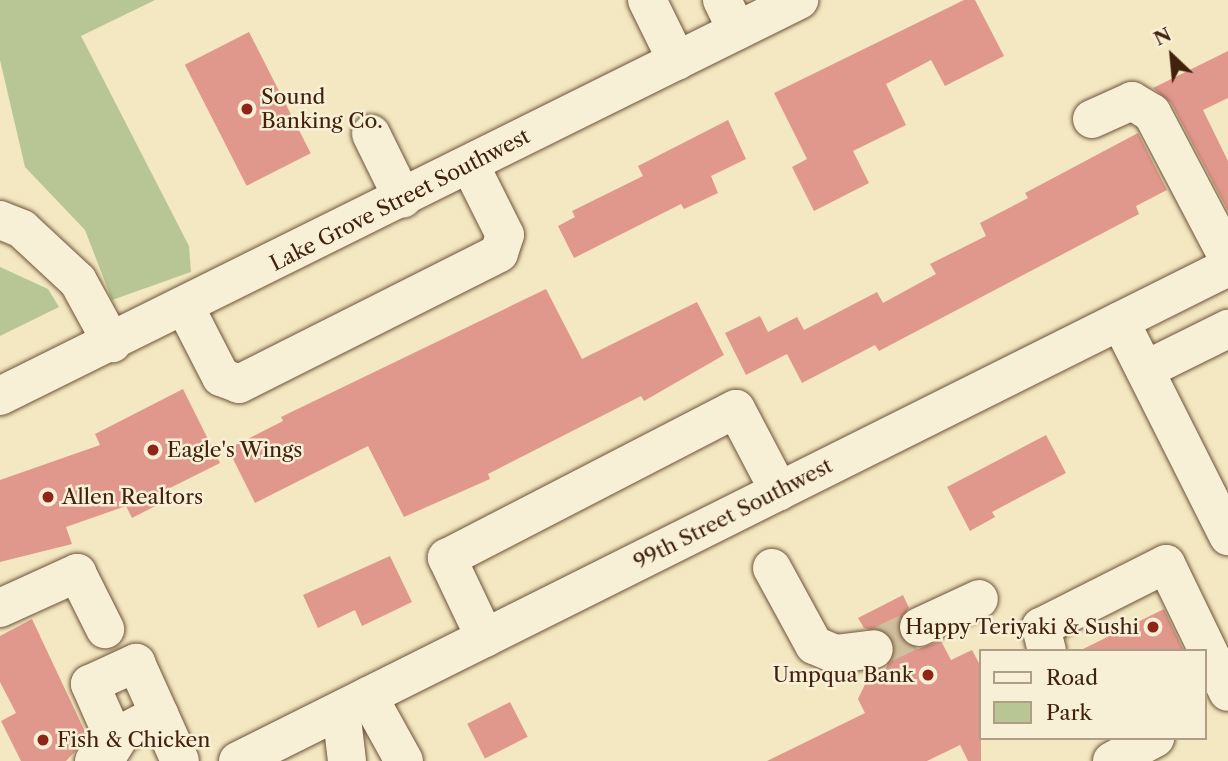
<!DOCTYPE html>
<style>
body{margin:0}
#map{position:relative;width:1228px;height:761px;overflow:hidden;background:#f3e8c1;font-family:"Libre Caslon Text",serif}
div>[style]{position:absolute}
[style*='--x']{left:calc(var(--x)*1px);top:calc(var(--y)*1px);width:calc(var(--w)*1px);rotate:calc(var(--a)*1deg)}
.green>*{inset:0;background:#b8c695}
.building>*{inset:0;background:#e1988c;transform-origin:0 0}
.minor-tunnel>*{height:38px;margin-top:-19px;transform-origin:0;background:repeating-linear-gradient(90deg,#d0c09d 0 38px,transparent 0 57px)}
.roads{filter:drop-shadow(0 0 2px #6e533a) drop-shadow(0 0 2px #6e533a)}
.minor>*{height:38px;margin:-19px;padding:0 19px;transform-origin:19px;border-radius:19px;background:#f7f0d7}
.dots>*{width:19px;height:19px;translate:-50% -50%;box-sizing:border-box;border:4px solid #f7f0d7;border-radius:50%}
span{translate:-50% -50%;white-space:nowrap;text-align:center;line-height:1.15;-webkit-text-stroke:5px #f7f0d7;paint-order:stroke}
.poi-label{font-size:21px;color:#42210d}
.left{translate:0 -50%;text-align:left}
.right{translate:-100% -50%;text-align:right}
.street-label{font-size:21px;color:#42210d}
.legend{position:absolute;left:979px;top:649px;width:228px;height:91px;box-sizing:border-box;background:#f7f0d7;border:2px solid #af9d86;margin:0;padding:9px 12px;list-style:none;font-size:21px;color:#42210d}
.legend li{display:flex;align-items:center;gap:14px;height:35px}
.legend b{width:35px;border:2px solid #af9d86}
.north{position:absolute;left:1137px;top:21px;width:70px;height:70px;-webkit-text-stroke:5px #f7f0d7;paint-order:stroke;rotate:334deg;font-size:19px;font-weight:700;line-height:28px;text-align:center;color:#42210d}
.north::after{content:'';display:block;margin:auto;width:24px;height:32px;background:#42210d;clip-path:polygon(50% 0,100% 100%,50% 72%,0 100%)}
</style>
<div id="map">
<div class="green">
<div style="clip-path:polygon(0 0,155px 0,81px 36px,189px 246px,191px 272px,112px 300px,85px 230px,25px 167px,0 60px)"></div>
<div style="clip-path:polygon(0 267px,48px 289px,59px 307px,0 336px)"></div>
</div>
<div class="building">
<div style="clip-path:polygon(964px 0,975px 0,1004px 56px,945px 86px,931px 60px,886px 84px,906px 125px,853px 151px,869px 183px,814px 211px,792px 167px,807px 159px,774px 93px)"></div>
<div style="left:249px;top:32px;width:136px;height:72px;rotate:63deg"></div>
<div style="clip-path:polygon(1228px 51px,1228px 98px,1203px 110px,1228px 161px,1228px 211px,1171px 103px,1153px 88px)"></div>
<div style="clip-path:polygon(728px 120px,746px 159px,711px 176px,718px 193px,684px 209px,681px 204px,574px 258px,558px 226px,575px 217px,572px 211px,643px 176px,638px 166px)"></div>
<div style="clip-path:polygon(1138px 133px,1167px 190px,1136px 206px,1139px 214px,879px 351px,875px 345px,802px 383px,787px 354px,746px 375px,725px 333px,760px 316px,768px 332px,797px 317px,804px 330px,877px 292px,883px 303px,936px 274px,930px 264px,986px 236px,980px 223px,1028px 198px,1025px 193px)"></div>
<div style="clip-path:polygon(546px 289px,582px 359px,697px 302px,724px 355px,644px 401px,641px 396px,488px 474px,490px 479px,404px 517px,368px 446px,255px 503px,228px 449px,283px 421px,281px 417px)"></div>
<div style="clip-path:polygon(183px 389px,220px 463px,168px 489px,173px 497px,132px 518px,126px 506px,66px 527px,72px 544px,0 562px,0 480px,100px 445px,95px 434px)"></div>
<div style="clip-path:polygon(1046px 435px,1066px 473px,992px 512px,995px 517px,970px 531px,947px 487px)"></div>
<div style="clip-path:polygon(390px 556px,412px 602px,362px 626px,355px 610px,318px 628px,303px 595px)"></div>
<div style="clip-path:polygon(903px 595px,909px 608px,897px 626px,906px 644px,918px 649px,941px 641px,951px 660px,972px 650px,981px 667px,981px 761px,968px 761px,960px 745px,927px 761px,767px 761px,865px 713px,858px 699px,867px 680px,885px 670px,896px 647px,891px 635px,864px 628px,858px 618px)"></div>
<div style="clip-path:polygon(1164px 609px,1184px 651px,1079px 651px)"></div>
<div style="clip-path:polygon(32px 619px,88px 738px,66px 761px,21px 761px,1px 721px,16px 713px,0 682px,0 636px)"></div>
<div style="left:510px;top:702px;width:39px;height:48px;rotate:63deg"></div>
</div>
<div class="minor-tunnel">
<div style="--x:874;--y:649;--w:50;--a:-26.1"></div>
</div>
<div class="roads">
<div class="minor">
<div style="--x:647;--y:0;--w:68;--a:63.8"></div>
<div style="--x:722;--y:0;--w:34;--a:64"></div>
<div style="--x:1092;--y:119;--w:44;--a:-24.2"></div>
<div style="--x:1132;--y:101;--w:23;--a:31"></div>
<div style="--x:1152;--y:113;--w:164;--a:62.3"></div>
<div style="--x:371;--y:134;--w:72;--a:63.8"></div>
<div style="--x:0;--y:220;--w:24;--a:22"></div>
<div style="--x:22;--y:229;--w:76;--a:42.9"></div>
<div style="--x:78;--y:281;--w:71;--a:61.3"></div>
<div style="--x:185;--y:307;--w:79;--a:62.8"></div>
<div style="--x:221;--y:377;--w:19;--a:21"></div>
<div style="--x:239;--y:384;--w:291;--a:-26.7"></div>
<div style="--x:499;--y:253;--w:19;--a:-72"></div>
<div style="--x:505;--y:235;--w:78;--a:-116.6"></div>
<div style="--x:1120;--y:321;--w:241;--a:63.3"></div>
<div style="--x:1145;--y:370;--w:93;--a:-26.3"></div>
<div style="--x:0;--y:396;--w:892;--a:-26.36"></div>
<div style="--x:772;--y:568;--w:88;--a:61.4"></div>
<div style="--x:814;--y:645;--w:23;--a:23"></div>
<div style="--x:835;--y:654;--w:39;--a:-7"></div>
<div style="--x:0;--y:608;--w:85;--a:-24.4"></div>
<div style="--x:77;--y:573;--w:63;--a:63.4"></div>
<div style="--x:919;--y:627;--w:66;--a:-25"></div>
<div style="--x:485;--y:638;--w:89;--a:-115.4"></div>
<div style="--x:447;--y:558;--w:325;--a:-27.3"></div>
<div style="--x:736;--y:409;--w:93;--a:62.3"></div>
<div style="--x:1047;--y:651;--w:25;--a:-104"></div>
<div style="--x:1041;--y:627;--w:140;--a:-26.7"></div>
<div style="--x:1166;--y:564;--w:142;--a:64.2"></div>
<div style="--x:368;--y:696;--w:74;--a:61"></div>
<div style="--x:341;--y:710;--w:51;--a:83.3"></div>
<div style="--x:159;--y:714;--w:43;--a:152.2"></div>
<div style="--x:121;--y:734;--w:16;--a:-145"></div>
<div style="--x:108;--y:725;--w:45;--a:-113.7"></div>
<div style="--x:90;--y:684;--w:51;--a:-24.5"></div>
<div style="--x:136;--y:663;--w:56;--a:65.7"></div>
<div style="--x:159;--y:714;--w:51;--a:65.9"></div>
<div style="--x:94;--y:761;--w:15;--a:-23"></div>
<div style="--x:108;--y:755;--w:25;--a:-58"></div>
<div style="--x:238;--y:761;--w:1106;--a:-26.52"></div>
<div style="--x:1112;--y:761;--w:49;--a:-28.1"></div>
</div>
</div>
<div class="dots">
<div style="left:247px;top:109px;background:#8f2418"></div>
<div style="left:153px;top:450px;background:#8f2418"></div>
<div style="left:48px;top:497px;background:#8f2418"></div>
<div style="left:1153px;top:627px;background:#8f2418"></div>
<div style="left:928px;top:675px;background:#8f2418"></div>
<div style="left:43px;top:740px;background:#8f2418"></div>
</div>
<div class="poi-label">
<span class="left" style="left:261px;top:109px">Sound<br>Banking Co.</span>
<span class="left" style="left:167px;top:450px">Eagle's Wings</span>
<span class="left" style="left:62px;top:497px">Allen Realtors</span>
<span class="right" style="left:1139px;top:627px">Happy Teriyaki &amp; Sushi</span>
<span class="right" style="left:914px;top:675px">Umpqua Bank</span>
<span class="left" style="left:57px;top:740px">Fish &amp; Chicken</span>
</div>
<div class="street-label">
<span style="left:400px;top:200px;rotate:-27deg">Lake Grove Street Southwest</span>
<span style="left:733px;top:514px;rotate:-27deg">99th Street Southwest</span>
</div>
<ul class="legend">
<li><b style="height:9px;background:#f7f0d7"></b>Road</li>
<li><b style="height:19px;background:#b8c695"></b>Park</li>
</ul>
<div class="north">N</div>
</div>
